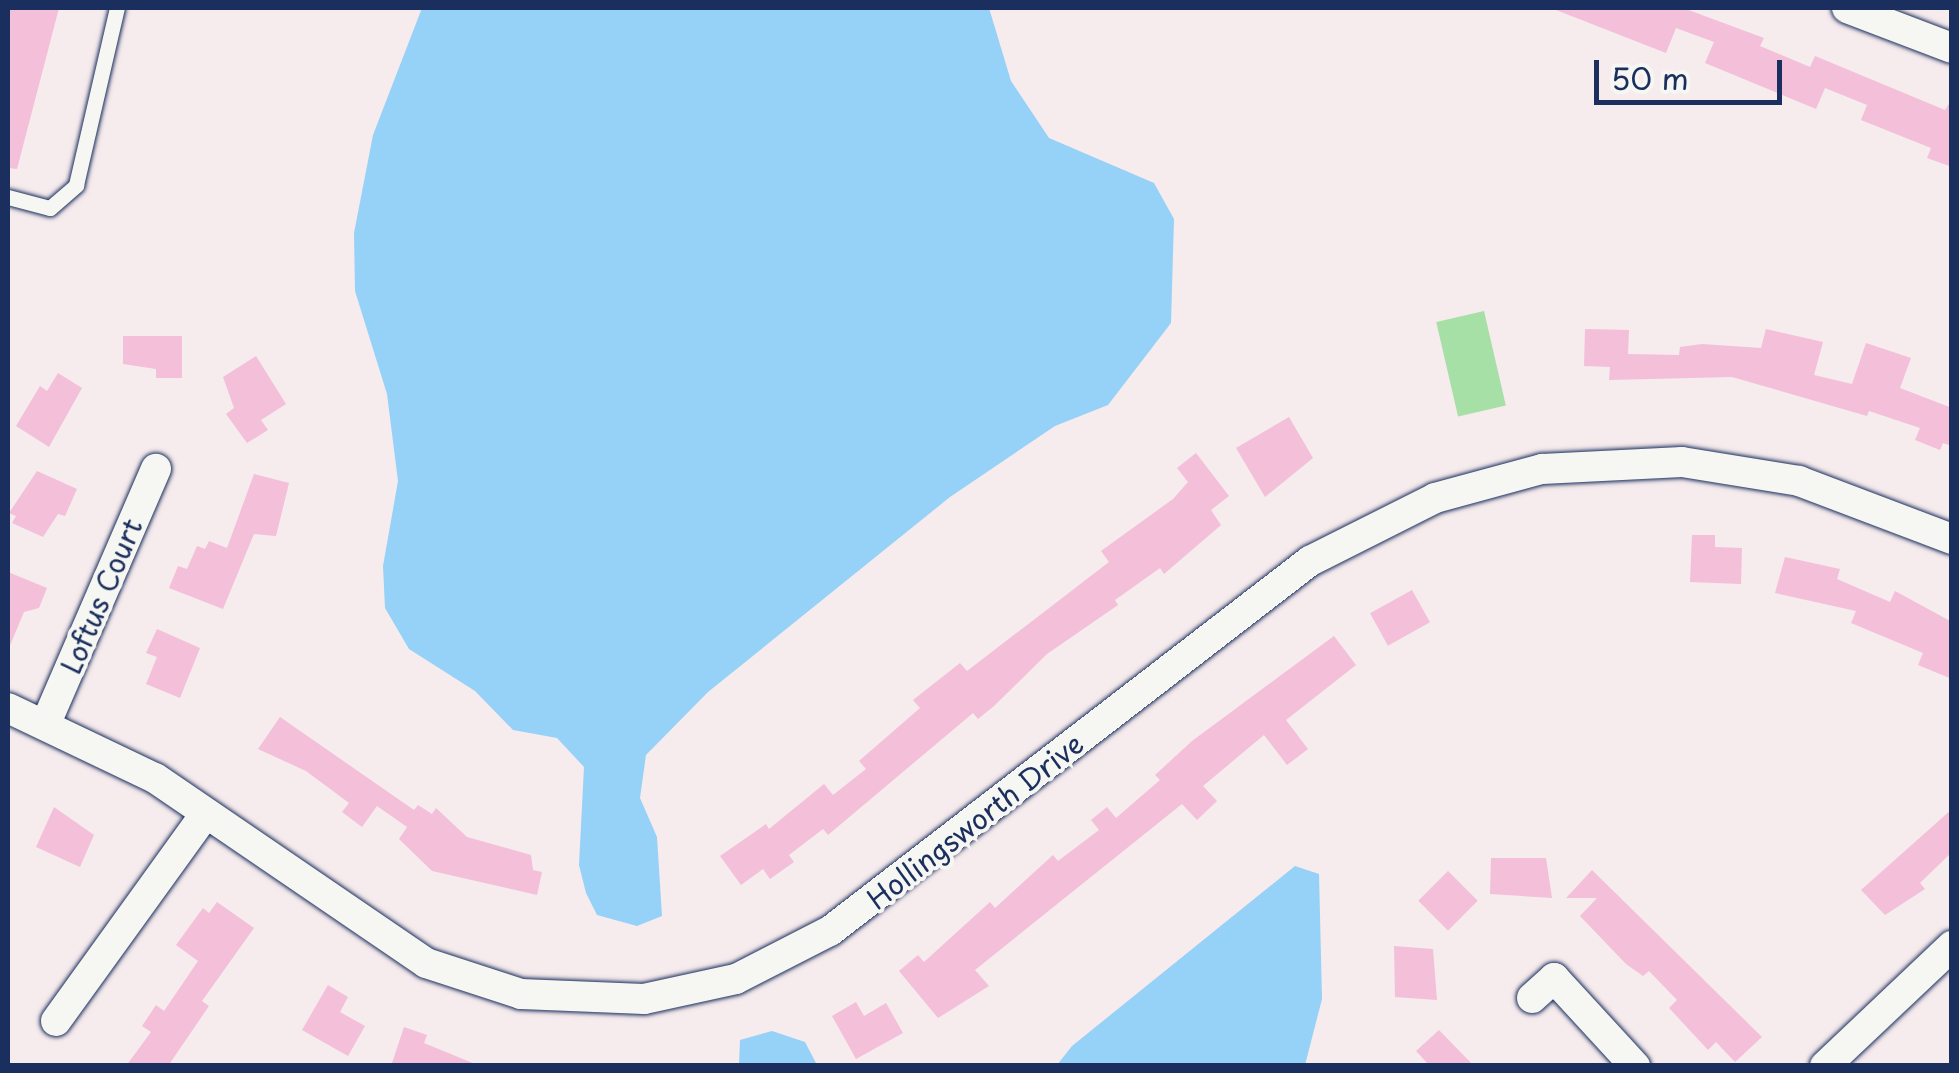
<!DOCTYPE html>
<style>
body{margin:0}
#map{position:relative;width:1959px;height:1073px;overflow:hidden;background:#f6ebed;font-family:"Playpen Sans",sans-serif}
div>[style]{position:absolute}
[style*='--x']{left:calc(var(--x)*1px);top:calc(var(--y)*1px);width:calc(var(--w)*1px);rotate:calc(var(--a)*1deg)}
.green>*{inset:0;background:#a6e0a6;transform-origin:0 0}
.water>*{inset:0;background:#96d1f7}
.building>*{inset:0;background:#f4bfd9;transform-origin:0 0}
.roads{filter:drop-shadow(0 0 2px #1b2f5e) drop-shadow(0 0 2px #1b2f5e)}
.lane>*{height:15px;margin:-7.5px;padding:0 7.5px;transform-origin:7.5px;border-radius:7.5px;background:#f6f6f2}
.street>*{height:30px;margin:-15px;padding:0 15px;transform-origin:15px;border-radius:15px;background:#f6f6f2}
span{translate:-50% -50%;white-space:nowrap;text-align:center;line-height:1.15;-webkit-text-stroke:8px #f6f6f2;paint-order:stroke}
.street-label{font-size:28px;color:#1b2f5e}
.frame{position:absolute;inset:0;border:10px solid #1b2f5e;pointer-events:none}
.scale{position:absolute;left:1594px;top:60px;width:188px;height:45px;box-sizing:border-box;border:5px solid #1b2f5e;border-top:0;padding-left:12px;font-size:30px;line-height:35px;white-space:nowrap;color:#1b2f5e;-webkit-text-stroke:8px #f6f6f2;paint-order:stroke}
</style>
<div id="map">
<div class="green">
<div style="left:1484px;top:311px;width:97px;height:49px;rotate:77deg"></div>
</div>
<div class="water">
<div style="clip-path:polygon(422px 8px,989px 8px,1011px 81px,1049px 138px,1154px 183px,1174px 219px,1171px 323px,1108px 405px,1055px 426px,950px 497px,708px 692px,646px 755px,640px 798px,657px 837px,662px 916px,637px 926px,597px 915px,586px 893px,579px 865px,584px 767px,557px 738px,513px 730px,475px 691px,409px 649px,385px 608px,383px 566px,398px 481px,387px 394px,355px 291px,354px 233px,373px 135px)"></div>
<div style="clip-path:polygon(1295px 866px,1319px 874px,1322px 999px,1305px 1065px,1057px 1065px,1072px 1046px)"></div>
<div style="clip-path:polygon(772px 1031px,805px 1042px,817px 1065px,739px 1065px,740px 1040px)"></div>
</div>
<div class="building">
<div style="clip-path:polygon(8px 8px,59px 8px,17px 169px,8px 168px)"></div>
<div style="clip-path:polygon(1683px 8px,1764px 38px,1760px 46px,1810px 67px,1815px 56px,1945px 110px,1952px 99px,1952px 167px,1927px 158px,1931px 148px,1861px 120px,1867px 105px,1825px 88px,1816px 109px,1705px 63px,1714px 42px,1676px 28px,1666px 53px,1556px 10px)"></div>
<div style="clip-path:polygon(1585px 329px,1629px 330px,1628px 354px,1679px 355px,1680px 347px,1702px 344px,1761px 348px,1766px 329px,1823px 342px,1814px 375px,1852px 384px,1866px 343px,1911px 358px,1900px 388px,1952px 408px,1952px 446px,1943px 443px,1940px 450px,1915px 440px,1920px 428px,1869px 411px,1867px 416px,1732px 377px,1609px 380px,1610px 367px,1584px 366px)"></div>
<div style="clip-path:polygon(123px 336px,182px 336px,182px 378px,156px 378px,156px 369px,123px 364px)"></div>
<div style="clip-path:polygon(256px 356px,286px 404px,261px 420px,268px 430px,247px 443px,226px 414px,234px 408px,223px 377px)"></div>
<div style="clip-path:polygon(58px 373px,82px 388px,49px 447px,16px 426px,40px 386px,47px 391px)"></div>
<div style="clip-path:polygon(1289px 417px,1313px 458px,1265px 497px,1236px 448px)"></div>
<div style="clip-path:polygon(1196px 453px,1229px 496px,1211px 510px,1221px 525px,1164px 574px,1160px 568px,1115px 600px,1118px 605px,1047px 654px,994px 706px,978px 719px,973px 713px,828px 835px,823px 829px,789px 855px,794px 862px,770px 879px,763px 869px,741px 885px,720px 856px,766px 824px,769px 829px,824px 784px,833px 795px,866px 769px,859px 761px,920px 708px,913px 700px,960px 663px,967px 671px,1109px 562px,1101px 551px,1173px 499px,1188px 482px,1177px 468px)"></div>
<div style="clip-path:polygon(37px 471px,77px 489px,65px 516px,58px 514px,43px 537px,12px 523px,16px 516px,9px 513px)"></div>
<div style="clip-path:polygon(254px 474px,289px 483px,276px 536px,254px 534px,223px 609px,169px 588px,178px 566px,187px 569px,197px 546px,205px 549px,209px 541px,227px 548px)"></div>
<div style="clip-path:polygon(1692px 535px,1715px 535px,1715px 547px,1742px 548px,1741px 584px,1690px 582px)"></div>
<div style="clip-path:polygon(1785px 557px,1840px 569px,1837px 579px,1890px 602px,1895px 591px,1952px 622px,1952px 679px,1918px 665px,1923px 653px,1851px 623px,1856px 611px,1775px 593px)"></div>
<div style="clip-path:polygon(8px 572px,47px 588px,39px 608px,24px 612px,8px 650px)"></div>
<div style="left:1412px;top:590px;width:37px;height:48px;rotate:61deg"></div>
<div style="clip-path:polygon(157px 629px,200px 648px,180px 698px,146px 684px,157px 657px,146px 653px)"></div>
<div style="clip-path:polygon(1334px 636px,1356px 665px,1286px 720px,1308px 749px,1287px 765px,1264px 735px,1203px 786px,1217px 801px,1197px 820px,1182px 804px,975px 970px,989px 986px,938px 1018px,899px 971px,918px 955px,924px 962px,990px 902px,995px 908px,1053px 855px,1058px 861px,1099px 830px,1091px 820px,1107px 807px,1116px 818px,1160px 780px,1155px 775px,1192px 741px)"></div>
<div style="clip-path:polygon(280px 717px,414px 810px,418px 805px,432px 814px,436px 808px,467px 837px,531px 855px,533px 870px,542px 872px,537px 895px,432px 871px,399px 839px,407px 827px,377px 806px,362px 827px,342px 812px,349px 803px,306px 771px,258px 749px)"></div>
<div style="clip-path:polygon(54px 807px,94px 835px,80px 867px,36px 847px)"></div>
<div style="clip-path:polygon(1952px 809px,1952px 852px,1920px 883px,1925px 889px,1885px 915px,1861px 890px)"></div>
<div style="clip-path:polygon(1491px 858px,1546px 858px,1552px 898px,1490px 894px)"></div>
<div style="clip-path:polygon(1592px 870px,1762px 1037px,1735px 1062px,1716px 1042px,1708px 1050px,1669px 1008px,1677px 1000px,1649px 971px,1643px 976px,1626px 964px,1580px 916px,1597px 898px,1566px 898px)"></div>
<div style="left:1448px;top:871px;width:42px;height:42px;rotate:45deg"></div>
<div style="clip-path:polygon(217px 902px,254px 928px,202px 1001px,209px 1006px,168px 1066px,126px 1066px,151px 1032px,142px 1026px,156px 1005px,164px 1011px,198px 961px,176px 945px,203px 908px,209px 913px)"></div>
<div style="clip-path:polygon(1394px 946px,1433px 949px,1437px 1000px,1395px 997px)"></div>
<div style="clip-path:polygon(328px 985px,348px 997px,340px 1012px,365px 1026px,348px 1056px,302px 1030px)"></div>
<div style="clip-path:polygon(856px 1002px,864px 1016px,886px 1003px,903px 1033px,856px 1059px,832px 1016px)"></div>
<div style="clip-path:polygon(404px 1027px,427px 1035px,424px 1043px,480px 1066px,391px 1066px)"></div>
<div style="clip-path:polygon(1439px 1030px,1474px 1066px,1430px 1066px,1416px 1051px)"></div>
</div>
<div class="roads">
<div class="lane">
<div style="--x:8;--y:197;--w:43;--a:14.7"></div>
<div style="--x:50;--y:208;--w:35;--a:-41"></div>
<div style="--x:76;--y:185;--w:182;--a:-77"></div>
</div>
<div class="street">
<div style="--x:1847;--y:8;--w:112;--a:20.9"></div>
<div style="--x:8;--y:708;--w:163;--a:25.5"></div>
<div style="--x:155;--y:778;--w:328;--a:34.3"></div>
<div style="--x:426;--y:963;--w:100;--a:18.1"></div>
<div style="--x:521;--y:994;--w:123;--a:2.3"></div>
<div style="--x:644;--y:999;--w:94;--a:-12.3"></div>
<div style="--x:736;--y:979;--w:106;--a:-27.1"></div>
<div style="--x:830;--y:931;--w:606;--a:-37.63"></div>
<div style="--x:1310;--y:561;--w:140;--a:-26.7"></div>
<div style="--x:1435;--y:498;--w:111;--a:-15.2"></div>
<div style="--x:1542;--y:469;--w:140;--a:-2.9"></div>
<div style="--x:1682;--y:462;--w:119;--a:9.2"></div>
<div style="--x:1799;--y:481;--w:164;--a:20.8"></div>
<div style="--x:46;--y:723;--w:277;--a:-66.6"></div>
<div style="--x:1532;--y:998;--w:30;--a:-42"></div>
<div style="--x:1554;--y:978;--w:120;--a:47.4"></div>
<div style="--x:56;--y:1021;--w:256;--a:-54.2"></div>
<div style="--x:1825;--y:1066;--w:175;--a:-43.4"></div>
</div>
</div>
<div class="street-label">
<span style="left:101px;top:596px;rotate:-67deg">Loftus Court</span>
<span style="left:975px;top:821px;rotate:-38deg">Hollingsworth Drive</span>
</div>
<div class="frame"></div>
<div class="scale">50 m</div>
</div>
